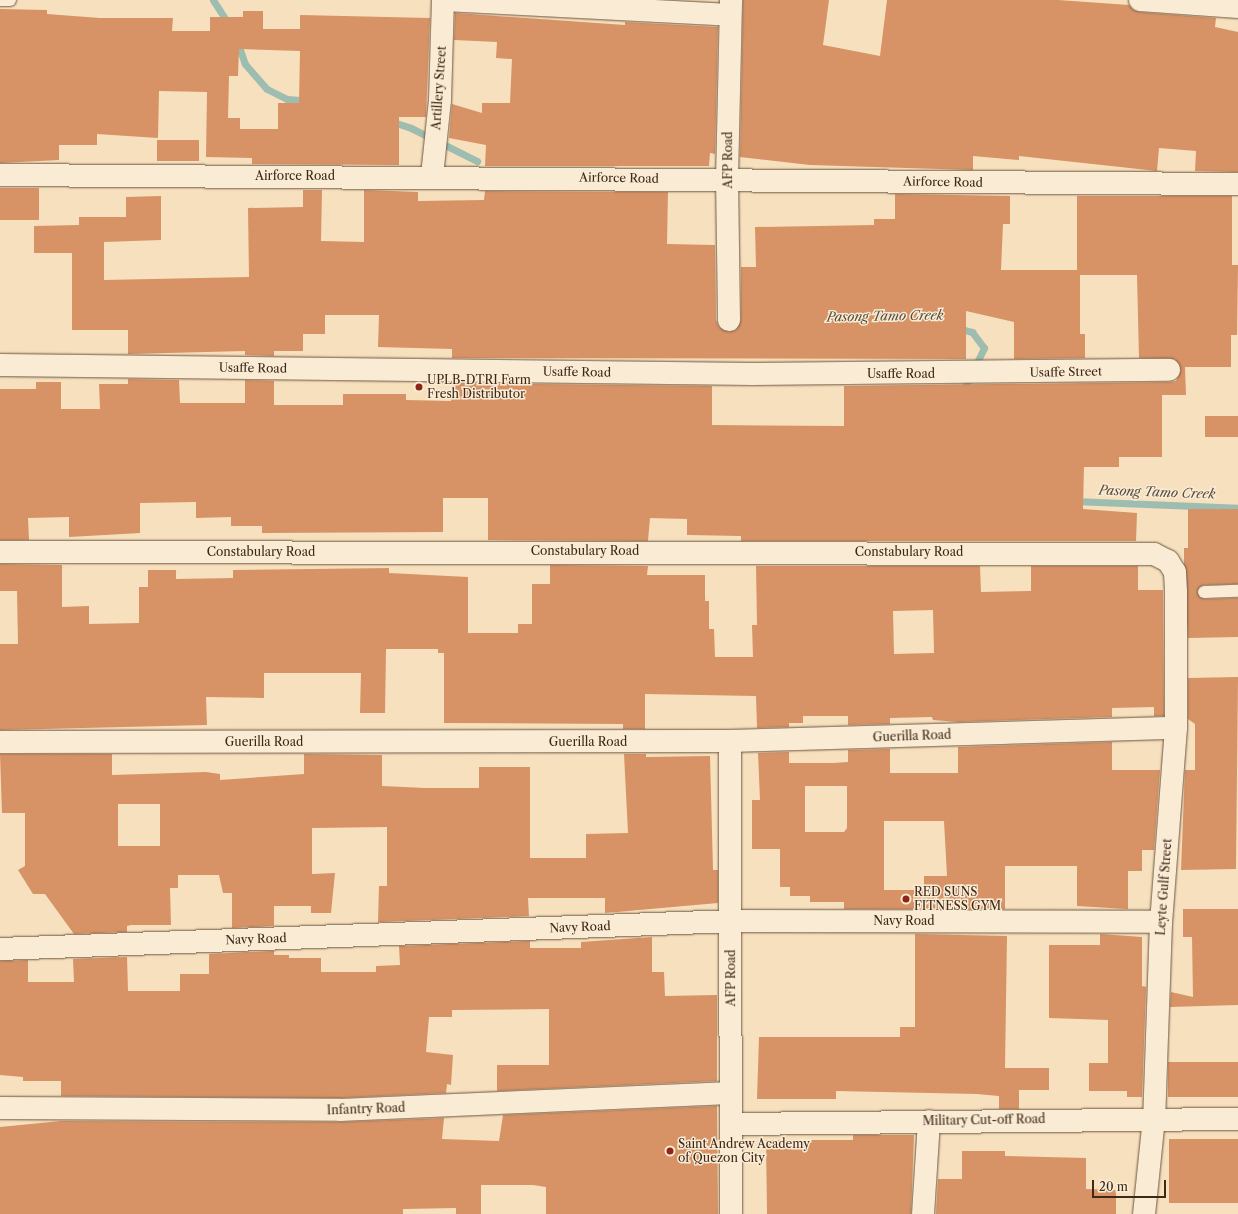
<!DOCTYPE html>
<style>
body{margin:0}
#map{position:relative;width:1238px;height:1214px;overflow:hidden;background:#f7e0bd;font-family:"Libre Caslon Text",serif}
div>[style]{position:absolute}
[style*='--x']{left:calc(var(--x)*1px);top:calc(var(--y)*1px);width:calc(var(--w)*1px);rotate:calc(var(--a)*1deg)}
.stream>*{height:7px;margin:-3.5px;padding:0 3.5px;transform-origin:3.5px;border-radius:3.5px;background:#9dbdb0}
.building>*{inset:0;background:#d79266;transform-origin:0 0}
.roads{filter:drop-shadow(0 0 1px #6c5641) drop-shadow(0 0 1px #6c5641)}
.lane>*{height:12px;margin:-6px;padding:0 6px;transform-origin:6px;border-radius:6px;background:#faebd4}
.street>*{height:22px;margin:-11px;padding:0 11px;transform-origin:11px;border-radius:11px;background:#faebd4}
.secondary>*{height:22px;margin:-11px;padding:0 11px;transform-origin:11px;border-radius:11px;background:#faebd4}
.dots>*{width:11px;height:11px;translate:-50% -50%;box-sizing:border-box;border:2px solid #faebd4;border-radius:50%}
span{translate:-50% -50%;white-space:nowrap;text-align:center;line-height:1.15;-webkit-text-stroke:3px #faebd4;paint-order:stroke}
.street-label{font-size:12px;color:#3e2818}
.poi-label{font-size:12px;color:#3e2818}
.left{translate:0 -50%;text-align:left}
.water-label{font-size:13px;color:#564d3e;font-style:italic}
.scale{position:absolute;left:1092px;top:1180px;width:74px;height:18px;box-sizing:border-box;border:2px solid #3e2818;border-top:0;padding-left:5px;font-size:12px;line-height:14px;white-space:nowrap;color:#3e2818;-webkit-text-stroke:3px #faebd4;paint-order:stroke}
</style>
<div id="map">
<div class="stream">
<div style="--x:213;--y:0;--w:30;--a:57"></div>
<div style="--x:237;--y:41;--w:24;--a:71"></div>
<div style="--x:245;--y:64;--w:33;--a:49"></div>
<div style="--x:267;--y:89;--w:22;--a:27"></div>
<div style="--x:287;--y:99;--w:21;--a:5"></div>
<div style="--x:390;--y:121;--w:22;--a:18"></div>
<div style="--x:411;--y:128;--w:74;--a:26.6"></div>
<div style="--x:957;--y:328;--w:16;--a:15"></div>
<div style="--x:972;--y:332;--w:20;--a:53"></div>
<div style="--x:984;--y:348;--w:41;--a:115.9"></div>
<div style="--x:966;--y:385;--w:9;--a:63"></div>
<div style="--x:1074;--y:501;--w:164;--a:2.4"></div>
</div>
<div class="building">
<div style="clip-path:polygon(743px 0,829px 0,823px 45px,880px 56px,887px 0,1058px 0,1129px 5px,1139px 12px,1216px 18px,1215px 27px,1238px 32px,1238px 172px,1195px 171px,1196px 151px,1159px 148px,1157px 171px,1019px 156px,1019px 160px,973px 156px,973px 170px,810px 165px,740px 157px)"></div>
<div style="clip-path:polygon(evenodd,0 9px,47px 10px,47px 14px,100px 18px,173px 18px,172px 31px,210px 31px,210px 17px,243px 17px,243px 11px,263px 11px,263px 29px,300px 29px,300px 15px,430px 18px,426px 117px,399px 117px,399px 165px,252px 164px,252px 158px,206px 157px,207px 92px,159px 91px,158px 138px,97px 134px,97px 145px,59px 145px,59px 160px,0 163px,0 9px,239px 49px,300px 51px,299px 103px,278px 103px,278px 129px,240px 129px,240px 118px,228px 118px,229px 76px,238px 76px,239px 49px)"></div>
<div style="clip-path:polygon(455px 13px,625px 25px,625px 22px,718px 27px,715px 154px,710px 153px,709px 166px,485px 166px,486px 145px,449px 138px,452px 104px,482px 113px,482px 103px,510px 103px,512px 59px,496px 58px,497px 42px,454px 40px)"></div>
<div style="left:157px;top:140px;width:42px;height:21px"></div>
<div style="left:0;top:188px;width:39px;height:32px"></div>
<div style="clip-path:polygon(303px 190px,322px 190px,321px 241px,364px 242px,364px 190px,418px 192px,418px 201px,484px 200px,485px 191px,668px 192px,667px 244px,715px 245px,716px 320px,719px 327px,729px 332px,736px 330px,741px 320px,741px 267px,756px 267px,755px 227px,874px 225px,874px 219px,895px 219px,895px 194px,1010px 196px,1010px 224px,1003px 224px,1001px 270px,1077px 270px,1077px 196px,1232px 196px,1232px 265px,1238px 265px,1237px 335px,1231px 335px,1231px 367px,1185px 367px,1186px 395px,1162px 395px,1162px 457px,1119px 457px,1119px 467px,1084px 467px,1083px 509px,1137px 513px,1136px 541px,741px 541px,741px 536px,687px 535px,687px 519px,650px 518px,648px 541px,488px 540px,488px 498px,443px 498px,443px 532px,262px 533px,262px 526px,231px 526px,231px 517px,196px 518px,196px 502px,140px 503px,140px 533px,69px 537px,69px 517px,28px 518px,29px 540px,0 540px,0 389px,36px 389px,36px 382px,61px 382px,61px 409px,100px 409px,99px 384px,128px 384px,128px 379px,179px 380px,180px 403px,245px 403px,245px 380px,274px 381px,274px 405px,343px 405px,343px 394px,406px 394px,406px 400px,451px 401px,452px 383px,712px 386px,712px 425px,844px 426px,844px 386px,1169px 382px,1176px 381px,1181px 370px,1175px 359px,1139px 358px,1137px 275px,1080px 275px,1080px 334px,1085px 334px,1085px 358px,1014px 359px,1014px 322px,966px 311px,966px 359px,452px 358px,452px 349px,378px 347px,379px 315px,325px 315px,325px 334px,303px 334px,303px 351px,274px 351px,274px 356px,245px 355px,245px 351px,128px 354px,128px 330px,72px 330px,72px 253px,34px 253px,34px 226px,79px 225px,79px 217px,126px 217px,126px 197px,161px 196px,161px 240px,104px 242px,104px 280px,249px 277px,248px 208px,303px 207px)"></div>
<div style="left:1205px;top:416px;width:33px;height:21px"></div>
<div style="clip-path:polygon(1188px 509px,1238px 509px,1238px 584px,1203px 585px,1197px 592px,1204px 599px,1238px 598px,1238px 637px,1188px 638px,1184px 563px,1184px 548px,1188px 548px)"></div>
<div style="clip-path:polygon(evenodd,0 564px,62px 565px,62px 607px,89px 606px,89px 624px,139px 623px,139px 587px,148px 587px,148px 570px,176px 570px,176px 579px,233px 578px,233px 570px,389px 568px,389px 573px,468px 577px,468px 633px,518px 633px,518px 624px,532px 624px,532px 584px,550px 584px,550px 565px,648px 566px,647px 575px,705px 575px,705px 601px,709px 601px,709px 629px,714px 629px,715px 657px,753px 657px,752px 625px,757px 625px,756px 566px,980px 566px,981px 592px,1031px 591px,1031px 566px,1138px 566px,1138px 590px,1163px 590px,1164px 716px,1154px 716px,1154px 707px,1112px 708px,1112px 717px,958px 722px,933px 720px,932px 717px,890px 718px,890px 724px,848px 725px,848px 716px,803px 716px,803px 723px,789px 723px,789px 727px,757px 728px,756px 696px,645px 694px,645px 729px,623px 729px,623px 724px,444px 723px,444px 653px,438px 653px,438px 649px,386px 649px,385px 713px,360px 713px,361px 673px,264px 673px,264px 698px,206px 697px,207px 725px,0 730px,0 644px,18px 644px,17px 591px,0 591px,0 564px,933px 610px,934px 653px,894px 654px,893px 611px,933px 610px)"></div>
<div style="clip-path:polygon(1238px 677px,1236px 869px,1181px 870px,1185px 770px,1195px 770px,1195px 724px,1188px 719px,1188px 678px)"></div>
<div style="clip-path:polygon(evenodd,1112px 742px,1112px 770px,1160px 770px,1154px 850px,1142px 850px,1142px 871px,1128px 871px,1128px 909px,1077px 906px,1077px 866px,1005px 866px,1005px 909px,844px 909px,844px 902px,810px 902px,810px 896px,790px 896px,790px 887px,780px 887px,780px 849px,752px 849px,752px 800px,760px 800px,758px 753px,789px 752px,789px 763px,833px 763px,848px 762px,848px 750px,890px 749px,890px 773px,958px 773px,958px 747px,1112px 742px,805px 786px,847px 786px,847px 828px,844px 832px,805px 832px,805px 786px,1112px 742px,884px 821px,944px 821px,947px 876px,924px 876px,924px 890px,884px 890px,884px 821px)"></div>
<div style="clip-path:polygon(evenodd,0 754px,112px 754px,112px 775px,206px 772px,220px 774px,220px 780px,304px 774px,304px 754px,382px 755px,382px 786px,425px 788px,479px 788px,479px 767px,530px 767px,530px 858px,586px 858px,586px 834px,628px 833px,624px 754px,646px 754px,646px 757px,710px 756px,713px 870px,718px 870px,718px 903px,605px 913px,605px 898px,528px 898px,529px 916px,378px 922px,379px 886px,387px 886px,387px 827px,312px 828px,312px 874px,335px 873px,331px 913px,311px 913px,311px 906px,274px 906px,274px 926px,232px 928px,232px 893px,223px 893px,219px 875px,178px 875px,178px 888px,170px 888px,171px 925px,131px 925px,127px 926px,127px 932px,74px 934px,45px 894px,33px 894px,18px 870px,25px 866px,25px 813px,2px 813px,0 754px,118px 804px,160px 804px,160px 846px,118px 846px,118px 804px)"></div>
<div style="clip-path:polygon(1183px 909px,1238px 909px,1238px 1005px,1170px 1007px,1171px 992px,1193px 997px,1192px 937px,1183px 937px)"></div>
<div style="clip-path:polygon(915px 934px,1007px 936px,1005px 1068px,1049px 1068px,1049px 1090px,1019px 1090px,1019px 1109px,999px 1109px,999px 1096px,977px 1094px,836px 1091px,836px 1099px,757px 1099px,759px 1037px,900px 1037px,900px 1027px,915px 1027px)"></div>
<div style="clip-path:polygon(1100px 934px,1142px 937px,1142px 986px,1146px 987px,1142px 1097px,1127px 1097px,1127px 1091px,1089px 1091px,1089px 1063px,1108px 1063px,1108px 1020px,1049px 1018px,1049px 945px,1100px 945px)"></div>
<div style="clip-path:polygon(652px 937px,652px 972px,664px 972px,665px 996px,717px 995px,717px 1081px,497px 1091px,497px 1065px,549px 1065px,549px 1009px,452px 1010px,452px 1017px,429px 1017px,426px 1052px,453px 1055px,451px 1085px,447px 1084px,446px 1093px,340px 1098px,61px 1096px,61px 1081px,23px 1081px,23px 1077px,0 1075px,0 961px,28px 960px,28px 982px,74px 982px,73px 959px,127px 957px,128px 991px,180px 991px,180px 974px,209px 974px,209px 954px,274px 951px,274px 955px,289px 955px,289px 958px,321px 958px,321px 972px,376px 972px,376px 966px,400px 965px,399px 946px,530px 941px,530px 948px,581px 948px,581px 942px)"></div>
<div style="left:1168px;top:1062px;width:70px;height:35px"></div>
<div style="clip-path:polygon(717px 1106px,718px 1214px,546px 1214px,546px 1187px,533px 1185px,481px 1185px,481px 1214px,456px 1214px,456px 1208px,403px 1209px,403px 1214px,0 1214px,0 1127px,61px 1121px,340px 1122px,444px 1118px,442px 1139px,499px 1141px,503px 1115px)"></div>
<div style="clip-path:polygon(853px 1135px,914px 1135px,911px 1214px,767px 1214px,766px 1140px,853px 1140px)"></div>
<div style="left:1169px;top:1139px;width:69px;height:64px"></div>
<div style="clip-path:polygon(962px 1151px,1005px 1151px,1005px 1156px,1086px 1158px,1086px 1189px,1116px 1190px,1116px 1214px,936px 1214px,938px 1179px,962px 1179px)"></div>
</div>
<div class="roads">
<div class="lane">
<div style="--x:0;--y:0;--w:10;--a:0"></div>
<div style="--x:1204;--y:592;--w:34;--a:-2"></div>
</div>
<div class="street">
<div style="--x:446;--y:0;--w:283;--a:3"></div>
<div style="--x:1140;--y:0;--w:98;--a:4.1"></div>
<div style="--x:0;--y:175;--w:1238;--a:0.42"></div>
<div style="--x:432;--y:176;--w:76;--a:-84"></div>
<div style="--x:440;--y:100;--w:100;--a:-88.3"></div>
<div style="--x:0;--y:365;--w:753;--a:0.68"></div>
<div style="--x:753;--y:374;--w:416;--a:-0.6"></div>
<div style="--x:0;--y:552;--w:1154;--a:0.1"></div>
<div style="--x:1154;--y:554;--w:16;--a:27"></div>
<div style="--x:1168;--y:561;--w:13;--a:58"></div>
<div style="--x:1175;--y:572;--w:20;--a:87"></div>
<div style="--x:1176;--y:592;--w:136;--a:90"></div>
<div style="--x:1176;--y:728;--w:195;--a:94.4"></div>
<div style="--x:1161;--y:922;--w:196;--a:92"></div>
<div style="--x:1154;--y:1118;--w:97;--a:95.9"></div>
<div style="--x:0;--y:742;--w:730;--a:-0.08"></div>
<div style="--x:730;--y:741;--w:446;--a:-1.7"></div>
<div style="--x:0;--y:949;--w:732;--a:-2.19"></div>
<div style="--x:731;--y:921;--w:430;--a:0.1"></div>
<div style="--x:0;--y:1108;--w:340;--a:0.3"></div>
<div style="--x:340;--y:1110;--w:391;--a:-2.5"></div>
<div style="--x:731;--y:1124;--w:507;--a:-0.57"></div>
<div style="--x:923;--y:1214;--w:93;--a:-86.3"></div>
</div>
<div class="secondary">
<div style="--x:729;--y:320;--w:141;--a:-90.8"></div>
<div style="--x:727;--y:179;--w:179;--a:-88.7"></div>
<div style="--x:730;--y:741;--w:473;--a:89.9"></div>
</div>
</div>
<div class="dots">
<div style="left:419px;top:387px;background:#8f2418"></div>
<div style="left:906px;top:899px;background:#8f2418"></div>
<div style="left:670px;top:1151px;background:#8f2418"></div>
</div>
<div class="street-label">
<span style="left:439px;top:88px;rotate:-86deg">Artillery Street</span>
<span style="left:728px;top:160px;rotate:-90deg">AFP Road</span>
<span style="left:295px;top:176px">Airforce Road</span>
<span style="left:619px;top:178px;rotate:1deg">Airforce Road</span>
<span style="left:943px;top:182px;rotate:1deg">Airforce Road</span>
<span style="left:253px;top:368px;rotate:1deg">Usaffe Road</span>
<span style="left:577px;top:372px;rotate:1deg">Usaffe Road</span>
<span style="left:1066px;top:372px;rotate:-1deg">Usaffe Street</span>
<span style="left:901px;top:374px">Usaffe Road</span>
<span style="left:585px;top:551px">Constabulary Road</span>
<span style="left:261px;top:552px">Constabulary Road</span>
<span style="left:909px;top:552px">Constabulary Road</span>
<span style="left:912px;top:736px;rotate:-2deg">Guerilla Road</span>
<span style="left:264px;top:742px">Guerilla Road</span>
<span style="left:588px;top:742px">Guerilla Road</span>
<span style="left:1164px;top:887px;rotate:-86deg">Leyte Gulf Street</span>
<span style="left:904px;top:921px">Navy Road</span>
<span style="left:580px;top:927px;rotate:-2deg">Navy Road</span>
<span style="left:256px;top:939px;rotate:-2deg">Navy Road</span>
<span style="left:731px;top:978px;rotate:-90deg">AFP Road</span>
<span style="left:366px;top:1109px;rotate:-2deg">Infantry Road</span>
<span style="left:984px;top:1120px;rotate:-1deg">Military Cut-off Road</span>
</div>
<div class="poi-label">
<span class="left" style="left:427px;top:387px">UPLB-DTRI Farm<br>Fresh Distributor</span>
<span class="left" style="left:914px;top:899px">RED SUNS<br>FITNESS GYM</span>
<span class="left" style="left:678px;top:1151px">Saint Andrew Academy<br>of Quezon City</span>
</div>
<div class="water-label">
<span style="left:885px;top:316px;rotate:-1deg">Pasong Tamo Creek</span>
<span style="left:1157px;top:492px;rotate:2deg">Pasong Tamo Creek</span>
</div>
<div class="scale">20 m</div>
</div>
